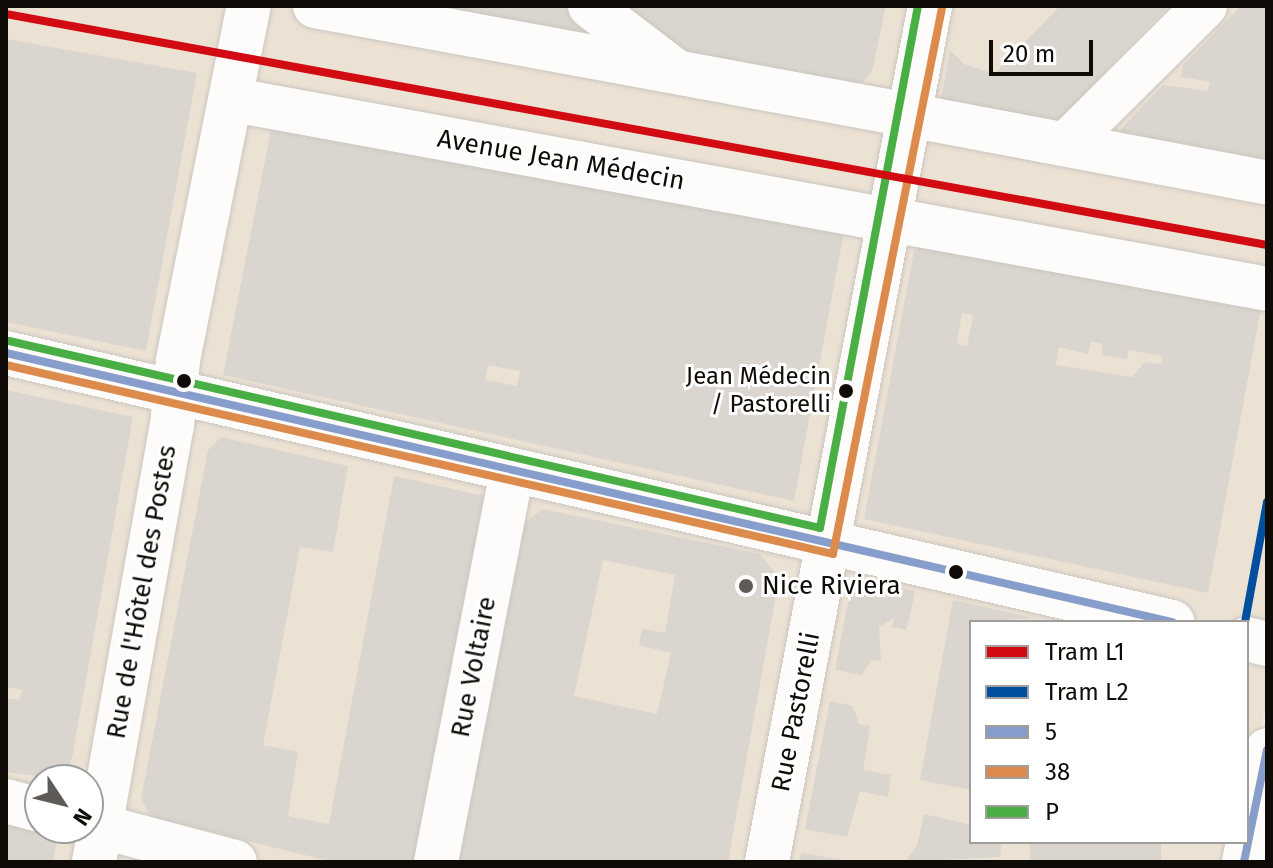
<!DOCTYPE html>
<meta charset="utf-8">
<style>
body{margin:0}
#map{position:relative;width:1273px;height:868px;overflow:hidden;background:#f2ede6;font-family:"Fira Sans",sans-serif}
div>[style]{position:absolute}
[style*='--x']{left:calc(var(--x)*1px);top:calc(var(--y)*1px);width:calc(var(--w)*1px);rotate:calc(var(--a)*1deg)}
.built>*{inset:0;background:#ece2d4}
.building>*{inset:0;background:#dad5cf;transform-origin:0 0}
.roads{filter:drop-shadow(0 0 2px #cac6c0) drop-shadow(0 0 2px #cac6c0)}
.minor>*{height:44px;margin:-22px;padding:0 22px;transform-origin:22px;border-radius:22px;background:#fdfcfb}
.major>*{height:44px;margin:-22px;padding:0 22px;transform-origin:22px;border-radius:22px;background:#fdfcfb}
.bus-1>*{height:8px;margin:-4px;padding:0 4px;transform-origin:4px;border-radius:4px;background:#879ecc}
.bus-2>*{height:8px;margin:-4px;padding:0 4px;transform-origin:4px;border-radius:4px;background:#dd8a4d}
.bus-3>*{height:8px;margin:-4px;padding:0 4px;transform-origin:4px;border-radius:4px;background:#49af44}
.tram-1>*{height:8px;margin:-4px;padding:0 4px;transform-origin:4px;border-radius:4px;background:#d20a11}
.tram-2>*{height:8px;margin:-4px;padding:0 4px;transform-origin:4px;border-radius:4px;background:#004f9f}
.dots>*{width:22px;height:22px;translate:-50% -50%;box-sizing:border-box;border:4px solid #fff;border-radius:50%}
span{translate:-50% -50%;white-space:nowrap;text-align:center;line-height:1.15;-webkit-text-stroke:6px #fff;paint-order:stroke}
.bus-label{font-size:24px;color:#0f0c08}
.right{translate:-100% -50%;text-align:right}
.street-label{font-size:26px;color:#0f0c08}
.poi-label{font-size:26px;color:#0f0c08}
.left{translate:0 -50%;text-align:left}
.frame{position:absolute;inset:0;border:8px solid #0f0c08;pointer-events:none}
.legend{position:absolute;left:969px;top:620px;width:280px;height:224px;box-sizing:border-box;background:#fff;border:2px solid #9f9e9c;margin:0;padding:10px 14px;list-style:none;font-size:24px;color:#0f0c08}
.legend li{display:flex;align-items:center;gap:16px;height:40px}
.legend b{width:40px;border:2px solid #9f9e9c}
.north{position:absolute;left:24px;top:764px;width:80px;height:80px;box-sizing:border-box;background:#fff;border:2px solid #9f9e9c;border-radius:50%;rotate:125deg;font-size:22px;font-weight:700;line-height:32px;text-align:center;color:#0f0c08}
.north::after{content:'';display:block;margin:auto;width:28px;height:36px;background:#5e5b56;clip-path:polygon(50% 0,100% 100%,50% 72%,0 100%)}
.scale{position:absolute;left:989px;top:40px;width:104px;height:36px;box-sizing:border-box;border:4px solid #0f0c08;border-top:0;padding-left:10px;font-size:24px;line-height:28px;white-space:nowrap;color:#0f0c08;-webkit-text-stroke:6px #fff;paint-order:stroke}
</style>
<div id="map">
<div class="built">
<div style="clip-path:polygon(evenodd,6px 6px,1267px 6px,1267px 702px,1247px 788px,1247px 622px,971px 622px,971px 842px,1235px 842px,1230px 862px,6px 862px,6px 6px,40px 780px,88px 780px,88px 828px,40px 828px,40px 780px)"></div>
</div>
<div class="building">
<div style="clip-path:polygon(382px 6px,575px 6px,639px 51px)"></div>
<div style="clip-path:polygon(613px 6px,886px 6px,872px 72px,857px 88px,698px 68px)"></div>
<div style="clip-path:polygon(1060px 6px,1169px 6px,1055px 124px,941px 100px,950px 50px,964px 64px,994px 74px)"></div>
<div style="clip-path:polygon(1241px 6px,1267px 6px,1267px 168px,1120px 141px,1121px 129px,1163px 85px,1208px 91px,1210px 82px,1181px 77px,1183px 65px)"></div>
<div style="clip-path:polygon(6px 39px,197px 73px,146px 351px,6px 322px)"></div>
<div style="clip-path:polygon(evenodd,272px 125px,845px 226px,794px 501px,223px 375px,272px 125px,488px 365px,520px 371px,517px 386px,485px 380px,488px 365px)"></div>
<div style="clip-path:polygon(evenodd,928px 242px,1262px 303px,1208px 593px,864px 519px,914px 251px,928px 242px,962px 313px,973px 315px,967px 346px,957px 344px,962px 313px,928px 242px,1091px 342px,1103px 344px,1101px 355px,1127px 359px,1129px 350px,1162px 356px,1162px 364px,1145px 362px,1132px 377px,1056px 365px,1059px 347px,1088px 354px,1091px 342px)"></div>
<div style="clip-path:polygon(6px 390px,133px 417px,68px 780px,6px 772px,6px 698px,19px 700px,22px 690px,6px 687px)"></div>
<div style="clip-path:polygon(221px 437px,348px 466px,333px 552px,300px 547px,263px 745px,298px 752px,288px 816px,329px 824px,394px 476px,484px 496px,413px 862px,333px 862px,151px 817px,141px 799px,208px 450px)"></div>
<div style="clip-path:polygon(evenodd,543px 509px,760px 554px,779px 578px,728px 862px,458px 862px,525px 522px,543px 509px,603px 560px,675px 575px,665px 633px,642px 629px,639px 645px,671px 653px,657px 714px,574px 696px,603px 560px)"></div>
<div style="clip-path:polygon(868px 581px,915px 591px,909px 621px,906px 630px,892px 627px,894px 618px,879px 627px,881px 661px,871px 660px,862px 675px,835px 670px,849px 597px)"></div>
<div style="clip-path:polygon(953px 600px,1034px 618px,971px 622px,971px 790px,920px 780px)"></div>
<div style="clip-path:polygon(830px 701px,853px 706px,859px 724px,870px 726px,863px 770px,891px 775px,888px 797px,860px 791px,847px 837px,805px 829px)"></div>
<div style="clip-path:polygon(924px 814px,971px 825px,971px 842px,1002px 843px,1000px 857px,905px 862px,917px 846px)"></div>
<div style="clip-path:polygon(6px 825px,57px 838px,53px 862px,6px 862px)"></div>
<div style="left:1030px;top:842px;width:131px;height:20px"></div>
<div style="clip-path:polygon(801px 853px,844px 860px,844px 862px,799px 862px)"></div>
</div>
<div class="roads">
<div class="minor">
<div style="--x:315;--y:6;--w:593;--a:10.4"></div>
<div style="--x:590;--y:6;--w:106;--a:37.3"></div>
<div style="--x:245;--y:102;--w:643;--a:10.4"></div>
<div style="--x:919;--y:117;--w:354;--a:10.7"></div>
<div style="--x:1066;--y:144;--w:196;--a:-44.8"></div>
<div style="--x:903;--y:222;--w:370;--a:10.4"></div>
<div style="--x:6;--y:353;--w:1197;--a:12.99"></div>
<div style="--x:1247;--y:639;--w:21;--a:14"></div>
<div style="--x:6;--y:801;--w:35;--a:15"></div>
<div style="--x:88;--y:823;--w:152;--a:14.9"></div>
<div style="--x:94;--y:862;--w:443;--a:-79.9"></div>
<div style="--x:172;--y:426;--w:66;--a:-84.8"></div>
<div style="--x:178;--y:360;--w:361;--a:-78.7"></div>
<div style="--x:436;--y:862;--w:397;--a:-79"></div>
<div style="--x:1244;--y:862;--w:114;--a:-78.4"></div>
</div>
<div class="major">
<div style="--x:767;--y:862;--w:871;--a:-79.22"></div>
</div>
</div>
<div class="bus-1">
<div style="--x:6;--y:353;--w:1197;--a:12.99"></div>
<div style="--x:1244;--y:862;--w:114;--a:-78.4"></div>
</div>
<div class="bus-2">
<div style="--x:6;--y:365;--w:848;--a:12.87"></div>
<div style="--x:833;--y:554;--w:557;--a:-78.71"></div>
</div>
<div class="bus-3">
<div style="--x:9;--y:341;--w:832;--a:12.98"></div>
<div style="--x:820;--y:528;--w:531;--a:-79.37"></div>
</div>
<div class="tram-1">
<div style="--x:6;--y:14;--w:1282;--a:10.38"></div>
</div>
<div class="tram-2">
<div style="--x:1245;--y:622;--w:122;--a:-79.6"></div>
</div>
<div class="dots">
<div style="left:184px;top:381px;background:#0f0c08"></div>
<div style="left:846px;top:391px;background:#0f0c08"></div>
<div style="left:956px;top:572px;background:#0f0c08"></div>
<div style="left:746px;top:586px;background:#5e5b56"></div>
</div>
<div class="bus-label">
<span class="right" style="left:831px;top:391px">Jean Médecin<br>/ Pastorelli</span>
</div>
<div class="street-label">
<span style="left:561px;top:160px;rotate:10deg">Avenue Jean Médecin</span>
<span style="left:142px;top:592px;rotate:-80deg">Rue de l'Hôtel des Postes</span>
<span style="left:474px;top:667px;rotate:-79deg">Rue Voltaire</span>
<span style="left:796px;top:712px;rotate:-79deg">Rue Pastorelli</span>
</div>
<div class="poi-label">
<span class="left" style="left:762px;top:586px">Nice Riviera</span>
</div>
<div class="frame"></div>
<ul class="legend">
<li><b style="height:10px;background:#d20a11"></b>Tram L1</li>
<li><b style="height:10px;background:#004f9f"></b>Tram L2</li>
<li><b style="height:10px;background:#879ecc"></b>5</li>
<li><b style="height:10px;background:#dd8a4d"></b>38</li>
<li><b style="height:10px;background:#49af44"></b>P</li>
</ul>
<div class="north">N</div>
<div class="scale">20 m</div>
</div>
